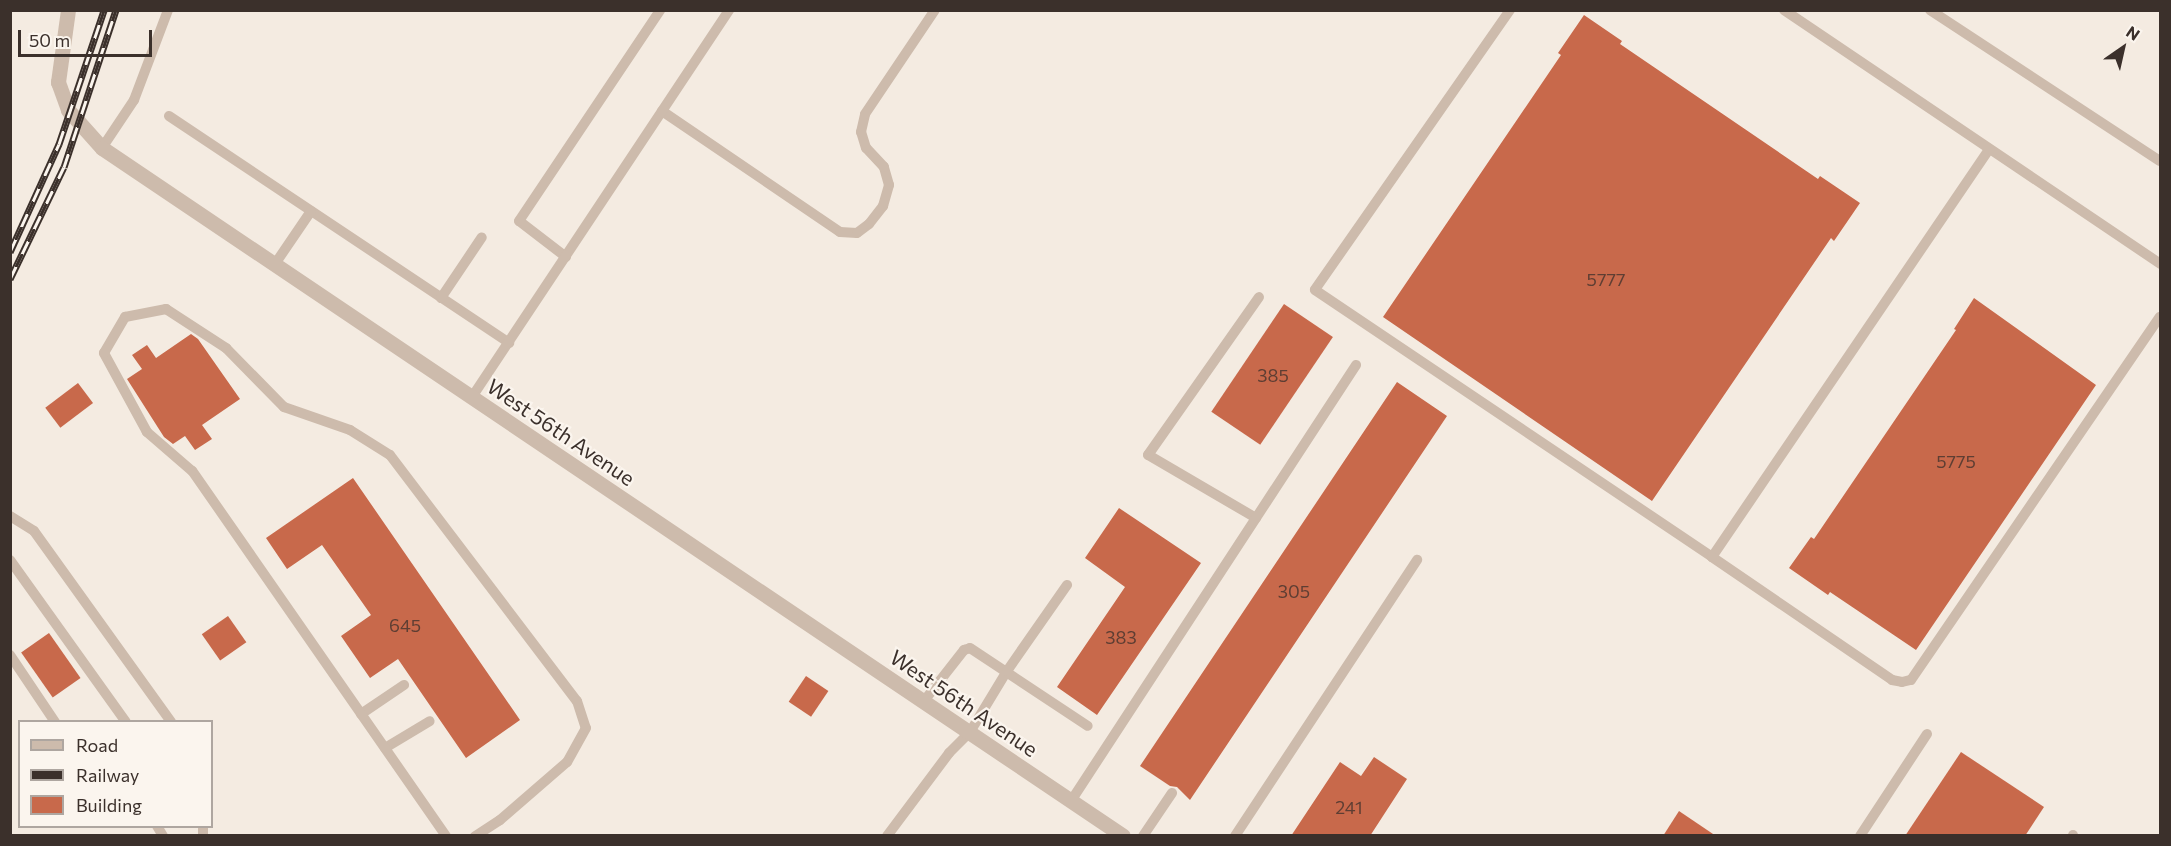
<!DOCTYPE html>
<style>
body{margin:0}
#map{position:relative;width:2171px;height:846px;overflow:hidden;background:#f4ebe1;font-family:Commissioner,sans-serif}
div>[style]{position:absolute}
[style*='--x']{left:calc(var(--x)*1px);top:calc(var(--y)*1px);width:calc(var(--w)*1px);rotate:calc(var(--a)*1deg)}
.building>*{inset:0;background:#c8694b;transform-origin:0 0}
.service>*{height:10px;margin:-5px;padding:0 5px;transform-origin:5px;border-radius:5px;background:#cdbbac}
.minor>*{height:15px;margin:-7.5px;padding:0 7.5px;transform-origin:7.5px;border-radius:7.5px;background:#cdbbac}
.rail>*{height:7px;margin-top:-3.5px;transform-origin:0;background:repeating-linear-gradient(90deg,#fbf5ee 0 14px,#3b302b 0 28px);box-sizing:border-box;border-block:2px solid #3b302b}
span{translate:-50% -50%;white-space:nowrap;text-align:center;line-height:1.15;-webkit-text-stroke:4.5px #fbf5ee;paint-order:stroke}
.number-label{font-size:18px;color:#5e3e33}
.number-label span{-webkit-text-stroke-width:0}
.street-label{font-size:21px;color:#3b302b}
.frame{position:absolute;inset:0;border:12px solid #3b302b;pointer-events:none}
.legend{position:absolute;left:18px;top:720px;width:195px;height:108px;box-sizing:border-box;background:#fbf5ee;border:2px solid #aea6a0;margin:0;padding:8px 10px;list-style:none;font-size:18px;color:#3b302b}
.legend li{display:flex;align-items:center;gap:12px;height:30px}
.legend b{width:30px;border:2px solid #aea6a0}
.north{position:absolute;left:2093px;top:18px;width:60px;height:60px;-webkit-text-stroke:4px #fbf5ee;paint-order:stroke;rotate:34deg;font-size:16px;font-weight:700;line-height:24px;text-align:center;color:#3b302b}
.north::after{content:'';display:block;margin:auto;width:21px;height:27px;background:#3b302b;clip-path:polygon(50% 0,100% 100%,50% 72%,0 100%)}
.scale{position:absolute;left:18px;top:30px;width:134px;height:27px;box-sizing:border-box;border:3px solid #3b302b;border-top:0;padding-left:8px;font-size:18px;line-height:21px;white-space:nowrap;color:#3b302b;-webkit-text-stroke:4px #fbf5ee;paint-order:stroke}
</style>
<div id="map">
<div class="building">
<div style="clip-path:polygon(1584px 15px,1622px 41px,1620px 44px,1818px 179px,1820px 176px,1860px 203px,1834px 241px,1831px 238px,1652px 501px,1383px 317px,1561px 55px,1558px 53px)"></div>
<div style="clip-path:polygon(1974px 298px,2096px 385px,1916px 650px,1830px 592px,1828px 595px,1789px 568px,1811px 537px,1814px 539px,1956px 330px,1954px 329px)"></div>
<div style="left:1284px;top:304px;width:59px;height:130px;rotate:34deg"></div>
<div style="clip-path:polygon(191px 334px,198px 339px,240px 399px,202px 425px,212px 439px,195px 450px,185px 436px,173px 444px,164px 437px,127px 379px,142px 369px,132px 355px,147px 345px,156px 358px)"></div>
<div style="clip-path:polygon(1397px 382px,1447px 416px,1190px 800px,1177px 787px,1170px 786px,1140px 766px)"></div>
<div style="left:78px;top:383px;width:25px;height:41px;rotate:53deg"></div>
<div style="clip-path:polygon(353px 478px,520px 720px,466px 758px,398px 659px,370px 678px,341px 636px,371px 615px,322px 545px,287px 569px,266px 538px)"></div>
<div style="clip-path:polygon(1119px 508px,1201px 563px,1097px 715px,1057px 687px,1125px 587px,1085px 558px)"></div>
<div style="left:228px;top:616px;width:32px;height:32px;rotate:55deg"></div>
<div style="left:49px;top:633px;width:55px;height:34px;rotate:55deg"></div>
<div style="left:806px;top:676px;width:27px;height:31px;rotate:34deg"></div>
<div style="clip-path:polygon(1961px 752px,2044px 807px,2025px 836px,1905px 836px)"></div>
<div style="clip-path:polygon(1374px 757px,1407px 779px,1370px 836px,1291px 836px,1340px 762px,1361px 776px)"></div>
<div style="clip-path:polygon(1679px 811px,1716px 836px,1663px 836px)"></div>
</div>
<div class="service">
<div style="--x:1510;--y:10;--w:341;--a:124.9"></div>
<div style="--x:1315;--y:290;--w:478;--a:33.9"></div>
<div style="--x:1712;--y:557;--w:493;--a:-55.8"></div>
<div style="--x:1784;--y:10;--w:454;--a:34"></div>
<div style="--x:1930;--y:10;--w:275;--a:33.3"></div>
<div style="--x:662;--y:111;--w:215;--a:34.2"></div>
<div style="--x:840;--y:232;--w:17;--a:3"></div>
<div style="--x:857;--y:233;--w:15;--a:-37"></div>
<div style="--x:869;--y:224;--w:23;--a:-52"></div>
<div style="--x:883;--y:206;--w:22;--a:-74"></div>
<div style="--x:889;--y:185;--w:19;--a:-106"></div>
<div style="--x:884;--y:167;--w:26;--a:-133"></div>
<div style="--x:866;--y:148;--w:17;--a:-107"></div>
<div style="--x:861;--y:132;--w:18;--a:-77"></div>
<div style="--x:865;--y:114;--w:125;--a:-56.1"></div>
<div style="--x:169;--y:116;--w:409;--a:33.7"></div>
<div style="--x:102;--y:148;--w:58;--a:-56.3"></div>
<div style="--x:134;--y:100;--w:96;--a:-69.3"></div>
<div style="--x:566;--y:257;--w:59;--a:-142.5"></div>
<div style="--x:519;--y:221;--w:254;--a:-56.2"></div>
<div style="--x:275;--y:264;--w:64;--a:-55.8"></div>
<div style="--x:441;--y:298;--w:73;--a:-56.1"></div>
<div style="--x:472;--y:397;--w:465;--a:-56.4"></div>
<div style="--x:10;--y:516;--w:28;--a:32"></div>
<div style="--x:34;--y:531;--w:235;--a:54.3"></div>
<div style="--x:1256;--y:518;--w:125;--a:-149.7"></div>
<div style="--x:1148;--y:455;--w:193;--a:-54.9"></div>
<div style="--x:1712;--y:557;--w:218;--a:34.3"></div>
<div style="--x:1892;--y:680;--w:10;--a:11"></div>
<div style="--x:1902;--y:682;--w:9;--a:-13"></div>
<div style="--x:1911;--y:680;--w:440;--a:-55.6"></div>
<div style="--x:10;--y:560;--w:199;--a:54.4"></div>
<div style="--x:10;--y:655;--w:81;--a:56.1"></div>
<div style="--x:924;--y:701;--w:65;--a:-51.9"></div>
<div style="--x:964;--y:650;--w:6;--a:-18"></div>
<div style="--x:970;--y:648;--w:141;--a:33.5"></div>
<div style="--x:361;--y:714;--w:52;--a:-34"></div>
<div style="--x:385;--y:748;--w:52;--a:-31"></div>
<div style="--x:1071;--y:801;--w:521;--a:-56.83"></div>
<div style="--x:157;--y:826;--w:12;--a:59"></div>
<div style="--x:203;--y:826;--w:10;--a:90"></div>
<div style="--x:446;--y:836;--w:445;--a:-124.8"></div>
<div style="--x:192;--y:471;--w:60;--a:-139.1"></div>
<div style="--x:147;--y:432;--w:90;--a:-118.6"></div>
<div style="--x:104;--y:353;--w:42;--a:-59.7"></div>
<div style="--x:125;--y:317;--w:42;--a:-11"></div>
<div style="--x:166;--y:309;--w:72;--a:33"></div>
<div style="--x:226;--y:348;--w:83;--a:45.5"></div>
<div style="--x:284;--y:407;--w:70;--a:19.2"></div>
<div style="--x:350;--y:430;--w:47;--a:32"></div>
<div style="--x:390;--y:455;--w:309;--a:52.8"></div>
<div style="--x:577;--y:701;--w:28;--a:72"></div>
<div style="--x:586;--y:728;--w:39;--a:119"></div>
<div style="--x:567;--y:762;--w:89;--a:139.1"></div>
<div style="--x:500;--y:820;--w:30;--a:147"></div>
<div style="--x:887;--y:836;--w:104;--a:-53.2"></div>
<div style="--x:949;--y:753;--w:30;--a:-45"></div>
<div style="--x:970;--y:732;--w:71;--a:-58.8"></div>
<div style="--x:1007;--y:671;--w:105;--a:-55.1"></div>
<div style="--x:1143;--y:836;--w:52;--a:-56"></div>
<div style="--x:1235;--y:836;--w:331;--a:-56.6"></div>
<div style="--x:1860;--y:836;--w:122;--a:-56.7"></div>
<div style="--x:2073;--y:836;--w:1;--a:-90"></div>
</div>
<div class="minor">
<div style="--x:68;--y:10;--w:73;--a:97.9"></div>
<div style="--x:58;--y:82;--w:30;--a:70"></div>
<div style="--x:68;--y:110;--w:51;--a:48.2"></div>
<div style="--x:102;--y:148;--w:1231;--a:33.97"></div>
</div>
<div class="rail">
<div style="--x:10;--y:252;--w:119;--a:-65.6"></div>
<div style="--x:59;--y:144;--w:141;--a:-71.4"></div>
<div style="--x:10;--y:279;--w:124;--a:-64.3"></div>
<div style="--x:64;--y:167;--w:165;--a:-71.7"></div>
</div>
<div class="number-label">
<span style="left:1606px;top:279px">5777</span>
<span style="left:1273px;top:375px">385</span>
<span style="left:1956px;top:461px">5775</span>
<span style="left:1294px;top:591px">305</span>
<span style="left:405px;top:625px">645</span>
<span style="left:1121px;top:637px">383</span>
<span style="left:1349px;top:807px">241</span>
</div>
<div class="street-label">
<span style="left:561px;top:432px;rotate:34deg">West 56th Avenue</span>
<span style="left:964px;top:703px;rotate:34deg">West 56th Avenue</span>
</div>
<div class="frame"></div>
<ul class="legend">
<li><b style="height:8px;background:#cdbbac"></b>Road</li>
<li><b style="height:8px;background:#3b302b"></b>Railway</li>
<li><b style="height:16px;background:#c8694b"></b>Building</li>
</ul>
<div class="north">N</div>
<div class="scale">50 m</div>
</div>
